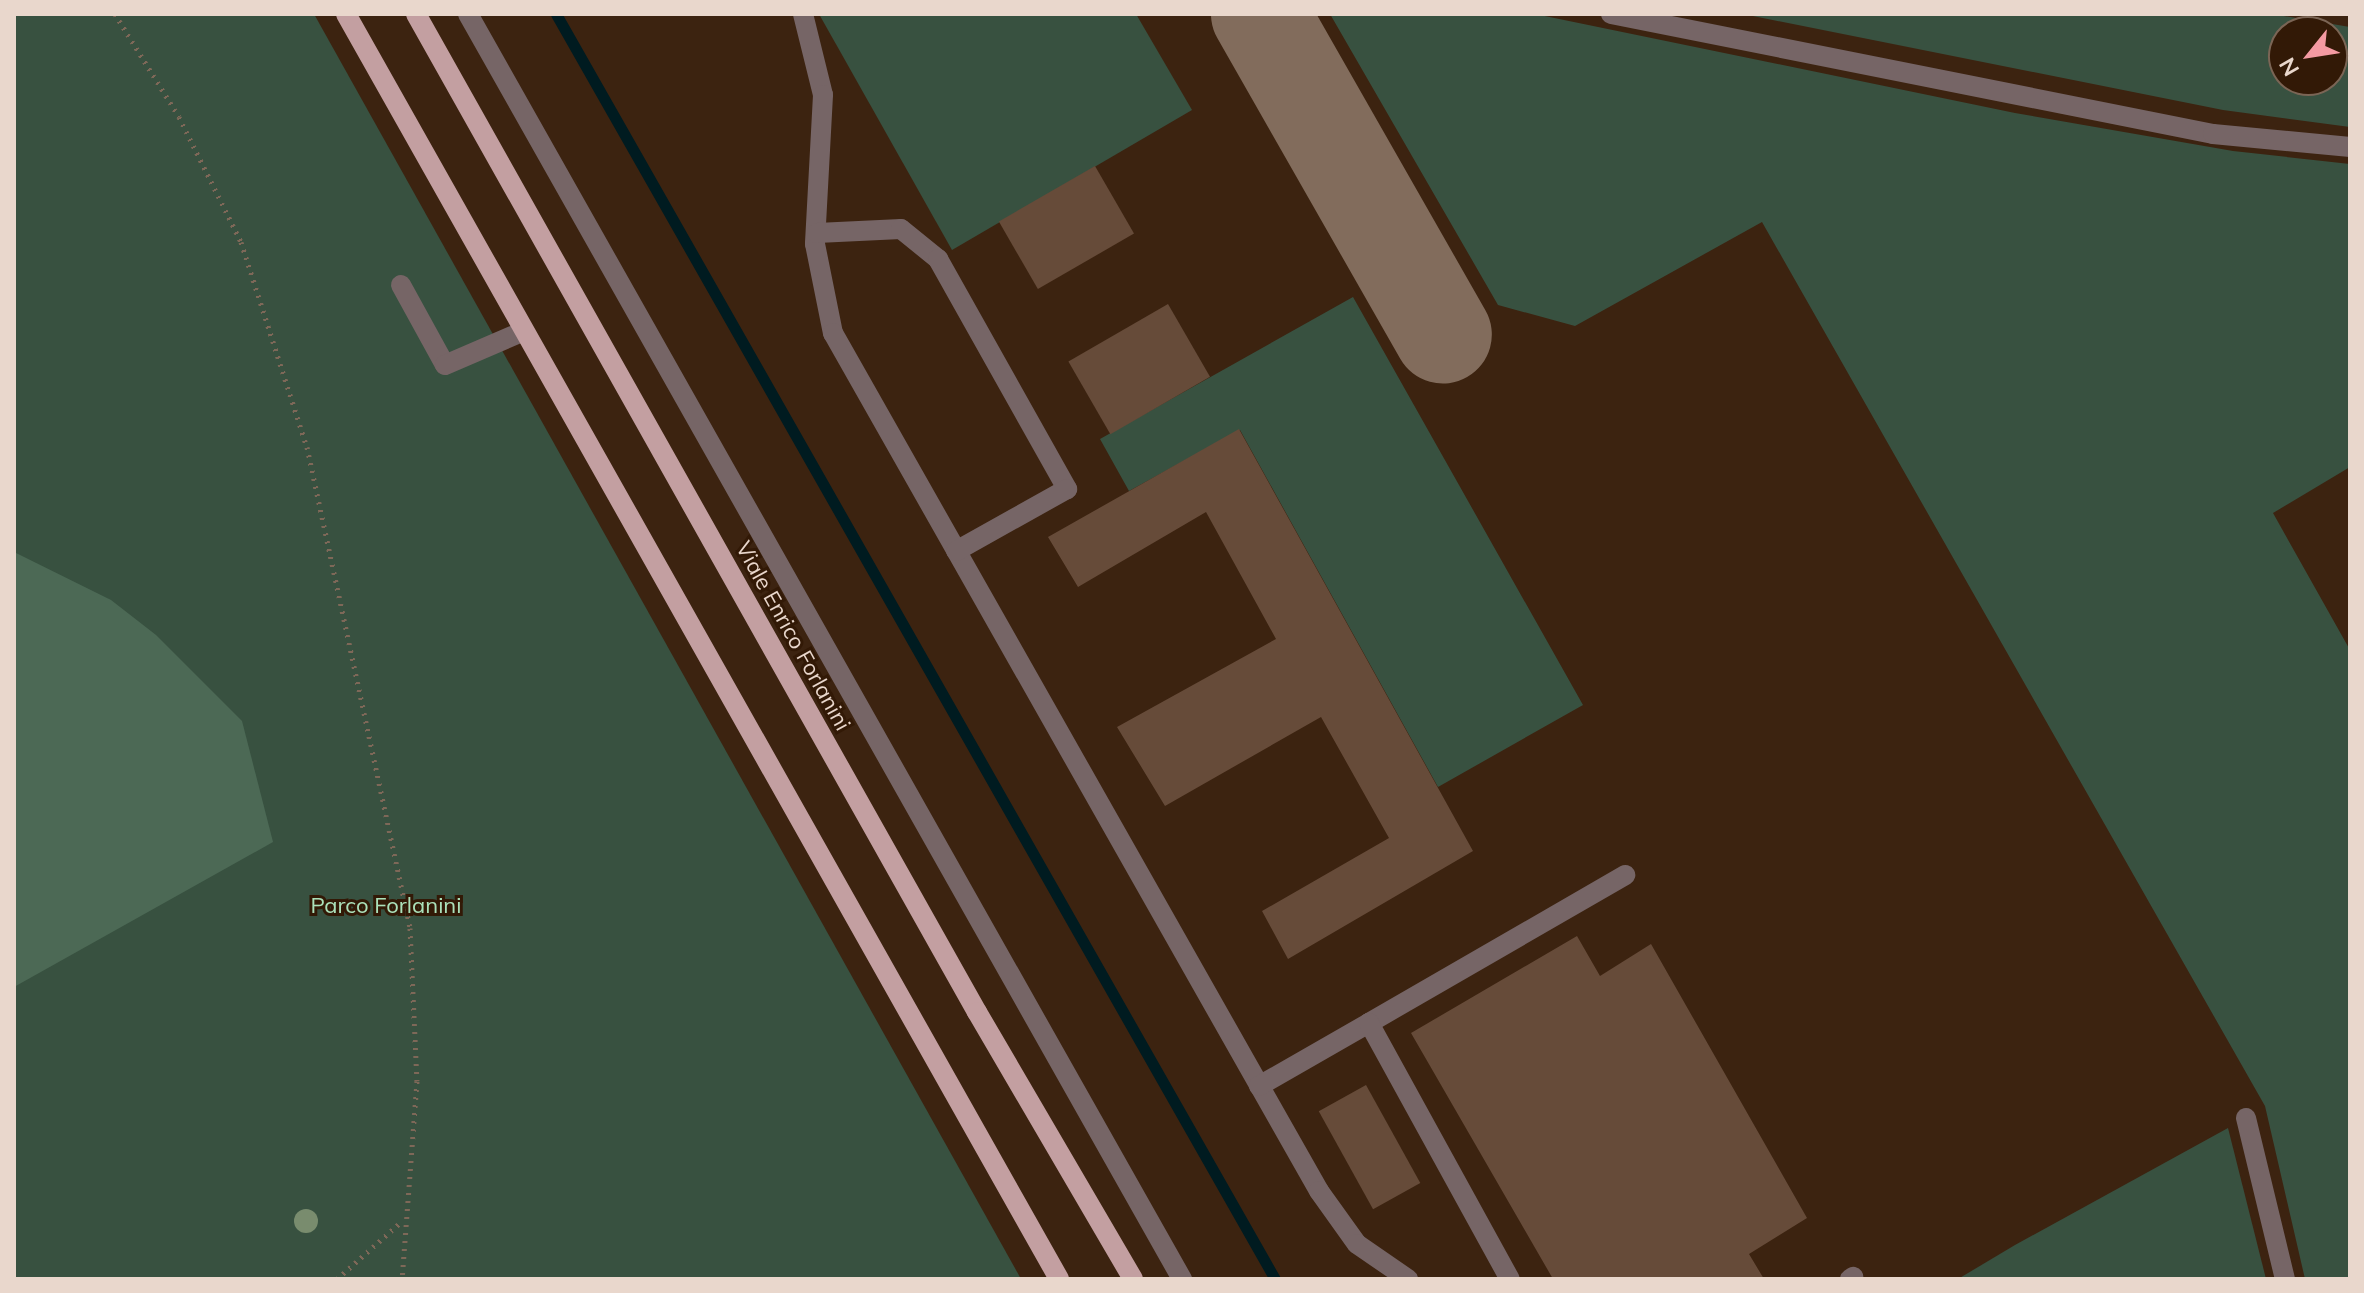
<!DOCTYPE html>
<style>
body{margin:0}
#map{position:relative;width:2364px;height:1293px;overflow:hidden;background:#3c2310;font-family:Mulish,sans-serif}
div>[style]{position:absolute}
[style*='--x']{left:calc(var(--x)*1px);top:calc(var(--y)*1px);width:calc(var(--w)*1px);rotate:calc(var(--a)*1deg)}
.green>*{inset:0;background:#385140}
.forest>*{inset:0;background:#4c6955}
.stream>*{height:11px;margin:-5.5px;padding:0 5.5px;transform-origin:5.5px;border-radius:5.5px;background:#001b20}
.taxiway>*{height:98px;margin:-49px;padding:0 49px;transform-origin:49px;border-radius:49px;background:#826c5c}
.building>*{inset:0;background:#664b39;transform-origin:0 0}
.path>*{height:5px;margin-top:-2.5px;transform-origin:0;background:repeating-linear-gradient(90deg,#7e6858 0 2px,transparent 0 8px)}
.minor>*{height:20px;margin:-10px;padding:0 10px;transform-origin:10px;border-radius:10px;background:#766566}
.major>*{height:20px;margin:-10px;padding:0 10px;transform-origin:10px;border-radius:10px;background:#c39fa1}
.trees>*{width:24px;height:24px;margin:-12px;border-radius:50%;background:#798c6e}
span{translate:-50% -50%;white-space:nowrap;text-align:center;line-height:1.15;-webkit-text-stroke:6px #321906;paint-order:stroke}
.street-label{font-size:22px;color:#e9d7cc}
.park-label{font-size:22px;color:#abe1ba}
.frame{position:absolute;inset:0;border:16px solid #e9d7cc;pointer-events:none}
.north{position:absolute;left:2268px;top:16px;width:80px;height:80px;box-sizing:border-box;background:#321906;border:2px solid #7b6555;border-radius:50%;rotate:240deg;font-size:22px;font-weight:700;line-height:32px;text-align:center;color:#e9d7cc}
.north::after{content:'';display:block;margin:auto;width:28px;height:36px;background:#f49aa2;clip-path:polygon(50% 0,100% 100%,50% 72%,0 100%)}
</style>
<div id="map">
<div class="green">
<div style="clip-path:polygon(14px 14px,314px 14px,1021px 1279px,14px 1279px)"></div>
<div style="clip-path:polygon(819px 14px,1136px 14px,1192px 110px,952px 250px)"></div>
<div style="clip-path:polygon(1330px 14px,1535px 14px,2015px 113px,2233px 151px,2350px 164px,2350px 467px,2273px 513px,2350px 650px,2350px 1279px,2305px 1279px,2265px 1106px,1762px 222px,1575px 326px,1498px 305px)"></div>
<div style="clip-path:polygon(evenodd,1743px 14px,2272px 14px,2350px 27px,2350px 127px,2223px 110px,1743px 14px,2332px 32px,2332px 80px,2284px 80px,2284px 32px,2332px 32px)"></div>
<div style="clip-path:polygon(1353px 297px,1583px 705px,1438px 787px,1240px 430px,1129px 491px,1100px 439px)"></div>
<div style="clip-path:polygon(2228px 1128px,2266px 1279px,1958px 1279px,2015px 1245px)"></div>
</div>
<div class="forest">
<div style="clip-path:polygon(14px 552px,111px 600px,156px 635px,242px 721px,273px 842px,14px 987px)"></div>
</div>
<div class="stream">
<div style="--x:556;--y:14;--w:1455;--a:60.39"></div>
</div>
<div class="taxiway">
<div style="--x:1260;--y:14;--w:369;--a:60.3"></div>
</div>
<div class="building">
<div style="left:1095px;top:166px;width:78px;height:111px;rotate:60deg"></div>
<div style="left:1168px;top:304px;width:84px;height:115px;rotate:60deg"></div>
<div style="clip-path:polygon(1239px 429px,1473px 851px,1288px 959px,1262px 911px,1389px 838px,1321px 717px,1165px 806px,1117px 727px,1276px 639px,1206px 512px,1078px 587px,1048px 537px)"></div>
<div style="clip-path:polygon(1577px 936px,1600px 976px,1651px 944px,1807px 1218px,1749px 1254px,1764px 1279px,1553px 1279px,1411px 1033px)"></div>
<div style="left:1366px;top:1085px;width:112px;height:54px;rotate:61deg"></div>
</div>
<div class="path">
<div style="--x:115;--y:14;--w:121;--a:58.1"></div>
<div style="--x:179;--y:117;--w:140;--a:63.6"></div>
<div style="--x:241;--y:242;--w:215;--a:72.2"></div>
<div style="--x:307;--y:447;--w:492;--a:77.9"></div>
<div style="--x:410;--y:928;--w:153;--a:87.4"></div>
<div style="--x:417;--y:1081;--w:199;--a:94.3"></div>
<div style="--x:337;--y:1279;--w:87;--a:-41.7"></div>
</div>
<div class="minor">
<div style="--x:468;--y:14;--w:1453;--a:60.56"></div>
<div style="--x:803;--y:14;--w:83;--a:76.1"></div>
<div style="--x:823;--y:95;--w:149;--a:93.1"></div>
<div style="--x:815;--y:244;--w:91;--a:78.6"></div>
<div style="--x:833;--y:333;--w:986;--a:60.47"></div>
<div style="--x:1319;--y:1191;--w:65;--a:54.4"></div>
<div style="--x:1357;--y:1244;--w:62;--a:34.5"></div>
<div style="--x:1611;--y:14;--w:614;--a:11.27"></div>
<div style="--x:2213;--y:134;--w:138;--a:5.4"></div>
<div style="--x:817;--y:233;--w:84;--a:-2.7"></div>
<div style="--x:901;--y:229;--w:48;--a:39"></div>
<div style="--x:938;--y:259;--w:264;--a:60.7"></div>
<div style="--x:1067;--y:489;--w:127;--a:150.8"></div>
<div style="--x:401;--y:285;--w:91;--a:61.2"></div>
<div style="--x:445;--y:365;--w:86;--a:-23.3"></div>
<div style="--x:1369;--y:1023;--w:296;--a:-30"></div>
<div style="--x:1259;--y:1086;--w:127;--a:-29.8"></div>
<div style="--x:1369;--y:1023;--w:292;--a:61.2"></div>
<div style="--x:2246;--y:1118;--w:166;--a:76.4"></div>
<div style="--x:1850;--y:1279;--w:4;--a:-34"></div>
</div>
<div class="major">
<div style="--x:346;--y:14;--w:1452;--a:60.59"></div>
<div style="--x:416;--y:14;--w:1145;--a:60.66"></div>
<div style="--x:977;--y:1012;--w:309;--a:59.7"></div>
</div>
<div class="trees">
<div style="left:306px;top:1221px"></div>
</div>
<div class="street-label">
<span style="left:793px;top:636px;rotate:61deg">Viale Enrico Forlanini</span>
</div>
<div class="park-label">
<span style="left:386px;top:906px">Parco Forlanini</span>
</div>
<div class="frame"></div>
<div class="north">N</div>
</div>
